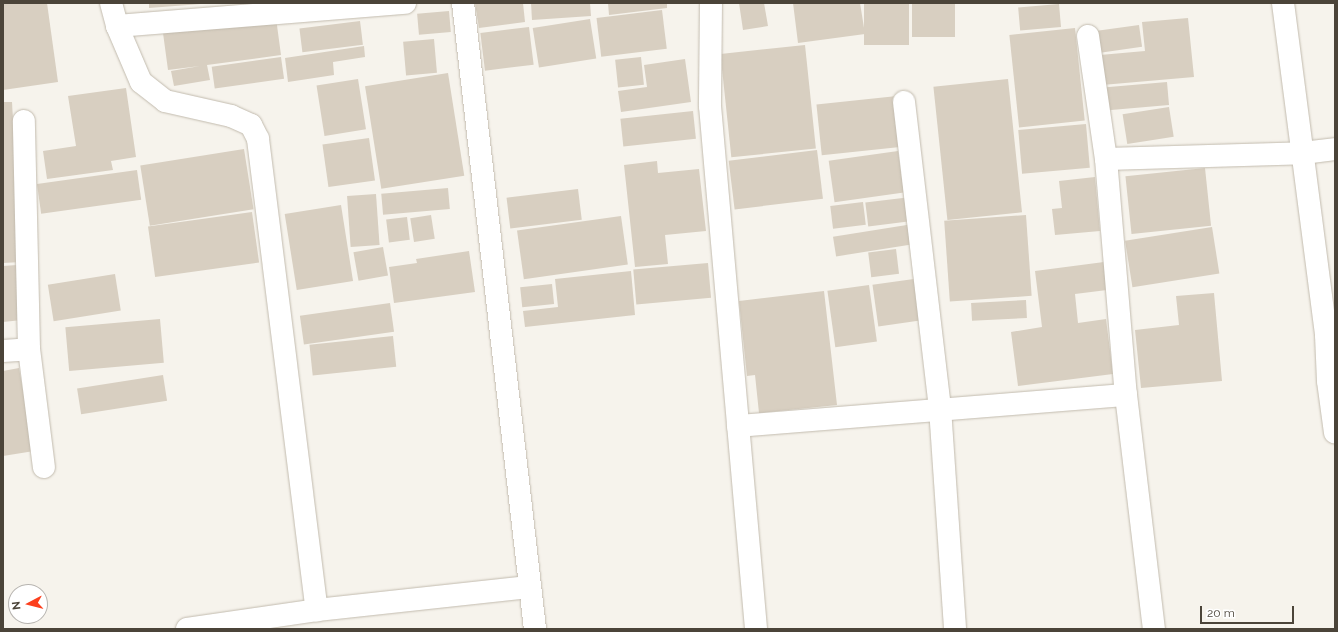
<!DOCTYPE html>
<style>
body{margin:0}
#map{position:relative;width:1338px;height:632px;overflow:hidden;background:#f6f3ec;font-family:Raleway,sans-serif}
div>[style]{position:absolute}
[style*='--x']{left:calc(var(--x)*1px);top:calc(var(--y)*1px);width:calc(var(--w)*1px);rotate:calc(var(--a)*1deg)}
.building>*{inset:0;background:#d8cfc1;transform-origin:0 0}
.roads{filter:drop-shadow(0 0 1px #c2bbae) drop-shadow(0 0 1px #c2bbae)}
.street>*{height:22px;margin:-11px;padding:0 11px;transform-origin:11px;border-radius:11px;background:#fff}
span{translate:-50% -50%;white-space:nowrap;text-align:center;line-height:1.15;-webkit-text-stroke:3px #fff;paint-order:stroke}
.frame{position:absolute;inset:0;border:4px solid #4b4439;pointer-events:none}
.north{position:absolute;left:8px;top:584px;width:40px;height:40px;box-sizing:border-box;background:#fff;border:1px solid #b7b4b0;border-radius:50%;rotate:263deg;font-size:11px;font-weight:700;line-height:16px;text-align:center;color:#4b4439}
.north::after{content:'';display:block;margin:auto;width:14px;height:18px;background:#fc3f1d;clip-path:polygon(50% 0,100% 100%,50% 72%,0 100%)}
.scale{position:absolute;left:1200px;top:606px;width:94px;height:18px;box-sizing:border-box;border:2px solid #4b4439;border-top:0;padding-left:5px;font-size:12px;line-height:14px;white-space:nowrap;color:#4b4439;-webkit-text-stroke:3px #fff;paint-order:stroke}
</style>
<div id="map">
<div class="building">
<div style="clip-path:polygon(3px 3px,47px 3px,58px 82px,3px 90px)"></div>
<div style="clip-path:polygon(149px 3px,201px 3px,201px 4px,149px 8px)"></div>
<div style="clip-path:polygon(475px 3px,523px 3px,525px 22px,479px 28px)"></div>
<div style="clip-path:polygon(531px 3px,590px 3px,591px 16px,532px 20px)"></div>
<div style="clip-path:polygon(608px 3px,667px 3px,667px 8px,609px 15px)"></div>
<div style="clip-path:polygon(739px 3px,764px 3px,768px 26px,743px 30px)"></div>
<div style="clip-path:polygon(793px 3px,860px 3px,865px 34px,798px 43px)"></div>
<div style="left:864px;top:3px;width:45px;height:42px"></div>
<div style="left:912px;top:3px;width:43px;height:34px"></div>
<div style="left:1059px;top:4px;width:23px;height:41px;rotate:85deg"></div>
<div style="left:662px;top:10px;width:39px;height:66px;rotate:83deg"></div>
<div style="left:449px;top:11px;width:21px;height:32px;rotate:85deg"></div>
<div style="clip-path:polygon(276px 18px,281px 55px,207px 65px,210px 80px,174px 86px,171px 71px,200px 66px,168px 70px,163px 33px)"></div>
<div style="clip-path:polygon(1188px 18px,1194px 77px,1102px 85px,1100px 55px,1145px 51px,1142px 22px)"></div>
<div style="left:590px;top:19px;width:40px;height:58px;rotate:81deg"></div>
<div style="left:360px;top:21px;width:24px;height:61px;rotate:83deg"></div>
<div style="left:1139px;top:25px;width:22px;height:44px;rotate:82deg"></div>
<div style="left:529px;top:27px;width:38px;height:49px;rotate:83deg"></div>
<div style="left:1075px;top:28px;width:93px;height:66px;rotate:84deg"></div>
<div style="left:434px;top:39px;width:34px;height:31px;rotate:85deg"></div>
<div style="left:805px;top:45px;width:104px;height:85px;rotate:84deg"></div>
<div style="clip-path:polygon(364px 46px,365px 57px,333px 62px,334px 75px,288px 82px,285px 58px)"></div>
<div style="left:281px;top:57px;width:22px;height:70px;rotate:82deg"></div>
<div style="left:641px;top:57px;width:28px;height:26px;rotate:84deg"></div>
<div style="clip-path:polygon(685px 59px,691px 102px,621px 112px,618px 91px,647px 87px,644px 65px)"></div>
<div style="left:448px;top:73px;width:104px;height:84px;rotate:81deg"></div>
<div style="left:358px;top:79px;width:51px;height:42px;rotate:81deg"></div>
<div style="left:1008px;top:79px;width:134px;height:75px;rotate:84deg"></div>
<div style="left:1167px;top:82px;width:23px;height:64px;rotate:85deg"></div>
<div style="clip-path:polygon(126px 88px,136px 157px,111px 161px,113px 170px,47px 179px,43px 151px,76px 146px,68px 96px)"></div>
<div style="left:897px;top:96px;width:51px;height:81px;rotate:84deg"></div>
<div style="clip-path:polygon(3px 102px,12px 102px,21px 262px,3px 263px)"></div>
<div style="left:1169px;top:107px;width:30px;height:47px;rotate:81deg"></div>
<div style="left:693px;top:111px;width:28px;height:73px;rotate:84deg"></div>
<div style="left:1086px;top:124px;width:44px;height:68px;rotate:85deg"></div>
<div style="left:369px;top:138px;width:43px;height:47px;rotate:82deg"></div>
<div style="left:244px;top:149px;width:61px;height:105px;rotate:81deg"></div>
<div style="left:817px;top:150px;width:49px;height:89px;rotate:83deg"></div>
<div style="left:898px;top:151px;width:42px;height:70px;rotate:82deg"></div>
<div style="clip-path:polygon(657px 161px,658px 173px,699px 169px,706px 231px,665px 235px,668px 264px,635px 267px,624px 165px)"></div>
<div style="left:1205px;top:168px;width:58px;height:80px;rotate:84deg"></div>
<div style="left:137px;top:170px;width:30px;height:101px;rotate:82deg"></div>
<div style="clip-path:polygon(1095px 177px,1100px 231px,1055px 235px,1052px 209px,1062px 208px,1059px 181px)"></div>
<div style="left:448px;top:188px;width:21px;height:67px;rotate:85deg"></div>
<div style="left:578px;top:189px;width:31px;height:72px;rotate:83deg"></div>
<div style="left:376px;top:194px;width:51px;height:29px;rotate:86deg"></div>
<div style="left:911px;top:197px;width:24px;height:46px;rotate:83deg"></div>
<div style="left:863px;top:202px;width:23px;height:33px;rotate:83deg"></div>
<div style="left:341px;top:205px;width:77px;height:57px;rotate:81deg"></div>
<div style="left:252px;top:212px;width:51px;height:105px;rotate:82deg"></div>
<div style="left:431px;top:215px;width:24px;height:21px;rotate:81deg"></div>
<div style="left:1026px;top:215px;width:81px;height:82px;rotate:86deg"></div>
<div style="left:621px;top:216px;width:49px;height:105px;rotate:82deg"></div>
<div style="left:407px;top:217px;width:23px;height:21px;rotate:83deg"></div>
<div style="left:913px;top:224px;width:20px;height:81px;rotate:81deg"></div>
<div style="left:1212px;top:227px;width:47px;height:88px;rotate:81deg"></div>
<div style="left:383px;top:247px;width:29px;height:30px;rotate:80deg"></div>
<div style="left:896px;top:249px;width:25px;height:28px;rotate:83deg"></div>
<div style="clip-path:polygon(469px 251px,475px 292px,394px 303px,389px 267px,417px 263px,416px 259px)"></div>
<div style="clip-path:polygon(1104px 262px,1107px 290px,1075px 294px,1078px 323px,1106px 319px,1113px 374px,1018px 386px,1011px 332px,1042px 327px,1035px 271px)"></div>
<div style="left:708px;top:263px;width:35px;height:75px;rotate:85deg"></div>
<div style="clip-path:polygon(17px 265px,22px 320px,3px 322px,3px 266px)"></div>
<div style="clip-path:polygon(631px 271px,635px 315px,525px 327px,523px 311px,558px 307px,555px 279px)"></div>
<div style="left:115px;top:274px;width:37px;height:68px;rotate:81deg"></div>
<div style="left:921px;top:278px;width:42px;height:49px;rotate:82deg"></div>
<div style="left:552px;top:284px;width:20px;height:32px;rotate:84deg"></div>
<div style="left:869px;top:285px;width:57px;height:42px;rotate:82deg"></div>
<div style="clip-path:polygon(824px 291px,837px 405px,759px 413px,755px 375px,747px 376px,739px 301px)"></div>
<div style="clip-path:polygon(1214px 293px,1222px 381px,1141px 388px,1135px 330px,1179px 325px,1176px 296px)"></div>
<div style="left:1026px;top:300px;width:18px;height:55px;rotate:87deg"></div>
<div style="left:390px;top:303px;width:29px;height:91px;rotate:82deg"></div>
<div style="left:160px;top:319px;width:44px;height:95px;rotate:85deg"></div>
<div style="left:393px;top:336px;width:31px;height:84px;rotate:84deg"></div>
<div style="clip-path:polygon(19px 368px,34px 451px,3px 456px,3px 371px)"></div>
<div style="left:163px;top:375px;width:26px;height:87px;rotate:81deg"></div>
</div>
<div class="roads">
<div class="street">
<div style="--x:111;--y:3;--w:24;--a:75"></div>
<div style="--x:117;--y:26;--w:289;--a:-4.6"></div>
<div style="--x:463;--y:3;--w:630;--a:83.44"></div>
<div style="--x:711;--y:3;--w:103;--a:90.6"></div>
<div style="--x:710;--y:106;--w:525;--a:84.97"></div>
<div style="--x:1283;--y:3;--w:335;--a:82.6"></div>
<div style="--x:1326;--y:335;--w:46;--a:87.5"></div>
<div style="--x:1328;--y:381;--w:52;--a:82.3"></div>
<div style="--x:117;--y:26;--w:61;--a:66.8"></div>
<div style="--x:141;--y:82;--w:31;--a:38"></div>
<div style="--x:165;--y:101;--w:68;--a:12.8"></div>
<div style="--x:231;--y:116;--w:22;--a:24"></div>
<div style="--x:251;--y:125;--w:16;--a:63"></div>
<div style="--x:258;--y:139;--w:475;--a:82.9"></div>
<div style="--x:1088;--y:36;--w:124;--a:81.7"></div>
<div style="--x:1106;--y:159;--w:237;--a:85.2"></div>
<div style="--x:1126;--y:395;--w:236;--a:83.2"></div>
<div style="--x:904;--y:102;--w:308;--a:83.3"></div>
<div style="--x:940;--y:408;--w:222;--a:86.1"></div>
<div style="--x:1106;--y:159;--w:197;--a:-1.7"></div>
<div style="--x:1303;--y:153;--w:32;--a:-7"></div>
<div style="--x:29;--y:349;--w:119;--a:82.8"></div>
<div style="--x:3;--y:351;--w:26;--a:-4"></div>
<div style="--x:29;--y:349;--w:228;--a:-91.3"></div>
<div style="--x:738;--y:426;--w:389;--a:-4.6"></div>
<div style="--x:187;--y:629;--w:131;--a:-8.3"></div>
<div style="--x:317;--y:610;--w:213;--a:-6.2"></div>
</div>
</div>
<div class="frame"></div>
<div class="north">N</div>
<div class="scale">20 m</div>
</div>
